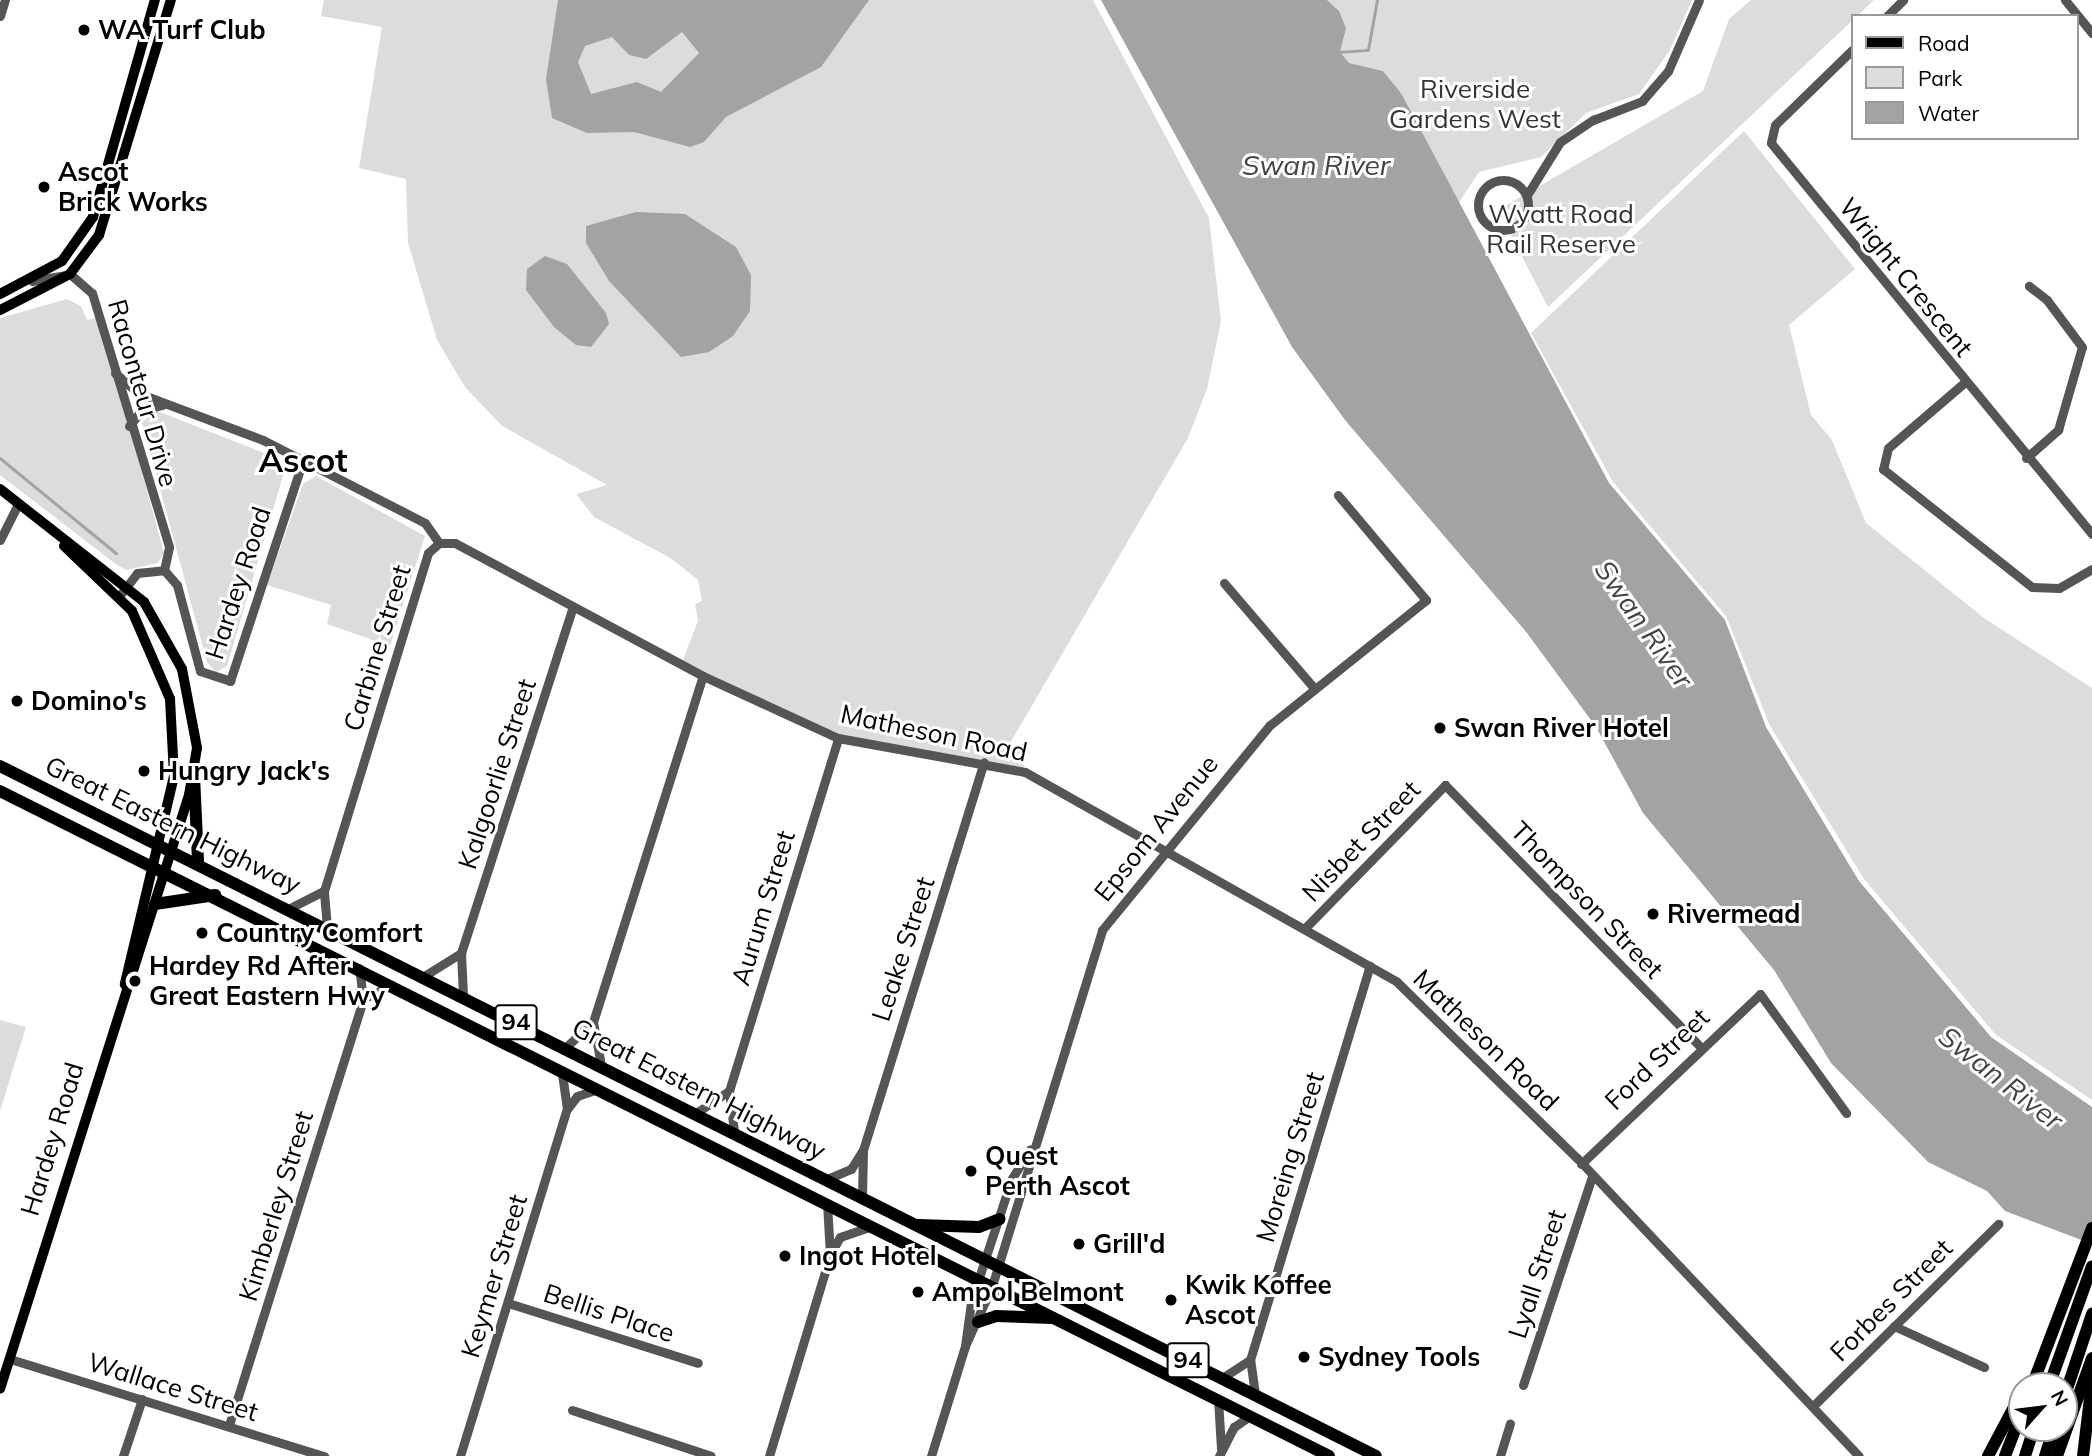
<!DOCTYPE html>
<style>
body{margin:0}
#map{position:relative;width:2092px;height:1456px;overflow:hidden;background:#fff;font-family:Mulish,sans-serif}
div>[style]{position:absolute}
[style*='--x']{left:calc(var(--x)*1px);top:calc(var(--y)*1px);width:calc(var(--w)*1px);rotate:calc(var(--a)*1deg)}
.green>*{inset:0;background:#dcdcdc}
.water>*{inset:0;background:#a3a3a3}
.stream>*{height:2.5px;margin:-1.25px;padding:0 1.25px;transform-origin:1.25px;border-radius:1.25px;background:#a3a3a3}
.minor>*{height:9px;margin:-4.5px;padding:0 4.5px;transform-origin:4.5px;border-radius:4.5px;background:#555}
.minor>.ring{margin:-4.5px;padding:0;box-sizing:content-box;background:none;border:9px solid #555;border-radius:50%}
.major>*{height:10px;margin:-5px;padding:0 5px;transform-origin:5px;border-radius:5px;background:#000}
.highway>*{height:12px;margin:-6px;padding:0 6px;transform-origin:6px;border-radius:6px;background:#000}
.dots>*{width:19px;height:19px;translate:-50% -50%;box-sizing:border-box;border:4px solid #fff;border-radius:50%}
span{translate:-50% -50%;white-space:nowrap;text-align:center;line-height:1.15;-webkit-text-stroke:6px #fff;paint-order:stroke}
.shield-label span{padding:2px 5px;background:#fff;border:2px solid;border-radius:5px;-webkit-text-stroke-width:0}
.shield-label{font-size:24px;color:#000;font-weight:700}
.poi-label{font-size:26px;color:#000;font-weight:700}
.left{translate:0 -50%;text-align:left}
.park-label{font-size:26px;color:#333}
.street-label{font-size:26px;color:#000}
.water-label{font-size:28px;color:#444;font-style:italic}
.district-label{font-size:33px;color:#000;font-weight:700}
.legend{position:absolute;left:1851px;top:14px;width:228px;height:126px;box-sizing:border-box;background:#fff;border:2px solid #999;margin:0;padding:9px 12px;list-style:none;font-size:21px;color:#000}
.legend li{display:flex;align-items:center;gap:14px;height:35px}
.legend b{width:35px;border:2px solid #999}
.north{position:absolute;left:2008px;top:1372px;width:70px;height:70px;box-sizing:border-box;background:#fff;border:2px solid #999;border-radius:50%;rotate:62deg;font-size:19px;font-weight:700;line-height:28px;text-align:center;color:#000}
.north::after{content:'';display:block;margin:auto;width:24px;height:32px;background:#000;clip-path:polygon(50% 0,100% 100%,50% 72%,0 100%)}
</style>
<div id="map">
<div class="green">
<div style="clip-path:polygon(324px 0,1093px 0,1209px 218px,1221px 321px,1207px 389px,1188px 438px,1009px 745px,1020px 750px,1025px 772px,838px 738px,681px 665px,698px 621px,695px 604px,702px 601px,698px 580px,672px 559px,594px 517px,576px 494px,607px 485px,502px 426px,465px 387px,437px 340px,408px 243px,406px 179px,359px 168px,382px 27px,321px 16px)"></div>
<div style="clip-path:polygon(1327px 0,1692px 0,1670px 50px,1639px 94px,1586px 113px,1541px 157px,1479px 172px,1458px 204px,1401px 93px,1383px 71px,1349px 63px,1340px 52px,1339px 11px)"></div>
<div style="clip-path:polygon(1751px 0,1874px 0,1548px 307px,1498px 210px,1703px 91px,1729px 19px)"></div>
<div style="clip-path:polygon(1744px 131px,1855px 269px,1789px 325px,1811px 415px,1832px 440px,1866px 523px,1984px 618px,2092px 688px,2092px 1100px,1996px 1035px,1864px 879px,1770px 726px,1726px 616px,1613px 482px,1531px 333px)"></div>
<div style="clip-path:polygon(67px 299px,81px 306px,87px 320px,100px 317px,164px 553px,158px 563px,126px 570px,117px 565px,0 475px,0 318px)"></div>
<div style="clip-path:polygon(157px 411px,287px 462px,227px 666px,216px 672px,207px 662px,142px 422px)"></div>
<div style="clip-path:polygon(316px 476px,425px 536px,390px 646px,327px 624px,331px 605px,267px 585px,303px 484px)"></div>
<div style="clip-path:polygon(0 1020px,26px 1027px,0 1111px)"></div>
</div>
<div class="water">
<div style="clip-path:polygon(evenodd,558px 0,869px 0,821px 67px,726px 117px,704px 142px,690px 147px,634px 132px,587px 133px,552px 118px,546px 79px,558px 0,682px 32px,699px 53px,661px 92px,637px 82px,591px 94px,578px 62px,585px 46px,612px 37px,629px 55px,646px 59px,682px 32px)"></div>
<div style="clip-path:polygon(1101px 0,1327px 0,1339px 11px,1346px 28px,1340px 52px,1349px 63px,1383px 71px,1401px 93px,1609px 483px,1725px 620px,1766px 727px,1859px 881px,1991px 1037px,2092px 1107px,2092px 1244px,2005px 1211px,1987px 1191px,1928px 1162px,1831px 1063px,1774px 970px,1643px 813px,1596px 727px,1527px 633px,1345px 420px,1292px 347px)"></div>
<div style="clip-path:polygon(636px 212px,685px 214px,736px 247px,751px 275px,750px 311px,733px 336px,709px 352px,681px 357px,609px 281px,586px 243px,586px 226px)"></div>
<div style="clip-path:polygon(545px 256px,567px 264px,606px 313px,609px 324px,591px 347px,576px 345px,554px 327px,526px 290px,527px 269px)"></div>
</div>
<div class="stream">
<div style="--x:1338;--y:52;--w:30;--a:-4"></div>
<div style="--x:1368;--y:50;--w:51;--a:-79.8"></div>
<div style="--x:0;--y:458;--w:150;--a:39.3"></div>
</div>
<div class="minor">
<div style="--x:2065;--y:0;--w:43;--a:50.7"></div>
<div style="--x:0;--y:16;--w:17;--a:-73"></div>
<div style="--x:1887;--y:16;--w:23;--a:-45"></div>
<div style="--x:1852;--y:50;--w:107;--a:135.8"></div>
<div style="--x:1775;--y:125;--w:18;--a:103"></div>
<div style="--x:1771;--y:143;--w:506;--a:50.61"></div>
<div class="ring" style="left:1478px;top:180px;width:41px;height:41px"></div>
<div style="--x:1527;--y:195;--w:62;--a:-58.1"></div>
<div style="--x:1560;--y:142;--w:40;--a:-34"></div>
<div style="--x:1593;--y:120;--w:53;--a:-21.2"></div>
<div style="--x:1642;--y:101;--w:40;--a:-49"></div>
<div style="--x:1668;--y:71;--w:77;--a:-66.4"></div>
<div style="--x:32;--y:281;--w:39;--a:-10"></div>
<div style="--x:70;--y:274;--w:29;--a:41"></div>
<div style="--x:92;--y:293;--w:265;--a:73.1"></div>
<div style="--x:169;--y:547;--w:24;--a:102"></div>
<div style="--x:115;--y:373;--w:30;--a:41"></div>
<div style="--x:138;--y:393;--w:134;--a:20.6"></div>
<div style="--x:263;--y:440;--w:182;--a:27.1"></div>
<div style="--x:425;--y:523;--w:24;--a:55"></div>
<div style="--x:1965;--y:382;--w:101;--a:139.4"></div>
<div style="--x:1888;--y:448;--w:22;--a:103"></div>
<div style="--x:1883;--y:469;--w:190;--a:38.4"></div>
<div style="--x:2032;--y:587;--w:27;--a:2"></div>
<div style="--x:2059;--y:588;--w:38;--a:-30"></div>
<div style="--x:129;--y:426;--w:21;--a:-51"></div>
<div style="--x:142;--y:410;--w:21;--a:-14"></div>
<div style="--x:2026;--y:458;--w:43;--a:-41.2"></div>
<div style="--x:2058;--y:430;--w:86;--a:-73.9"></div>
<div style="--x:2082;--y:347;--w:59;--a:-126.7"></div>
<div style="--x:2047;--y:300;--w:23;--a:-142"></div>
<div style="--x:0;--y:540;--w:40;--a:-63.4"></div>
<div style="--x:1224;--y:583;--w:137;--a:49.4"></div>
<div style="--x:120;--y:595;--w:28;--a:-52"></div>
<div style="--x:137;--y:573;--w:27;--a:-6"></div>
<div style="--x:164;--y:570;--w:20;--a:49"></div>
<div style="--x:177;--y:585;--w:89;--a:75"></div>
<div style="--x:200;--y:671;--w:32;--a:18"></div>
<div style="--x:230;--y:681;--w:233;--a:-71.7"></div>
<div style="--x:290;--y:908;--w:38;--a:-27"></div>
<div style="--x:327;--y:927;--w:36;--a:-95"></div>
<div style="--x:324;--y:891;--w:354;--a:-72.9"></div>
<div style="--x:428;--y:553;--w:15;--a:-42"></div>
<div style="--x:439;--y:543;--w:16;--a:0"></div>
<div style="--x:455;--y:543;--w:281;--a:28.2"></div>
<div style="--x:703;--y:676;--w:149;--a:24.7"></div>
<div style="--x:838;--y:738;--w:190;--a:10.3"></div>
<div style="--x:1025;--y:772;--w:427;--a:29.4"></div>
<div style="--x:1397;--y:982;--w:252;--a:44.4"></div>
<div style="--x:1577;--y:1158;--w:410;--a:46.6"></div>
<div style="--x:1306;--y:927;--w:199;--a:-45.6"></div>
<div style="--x:1445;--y:785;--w:363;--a:45.7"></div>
<div style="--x:424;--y:976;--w:44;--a:-31.9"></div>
<div style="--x:463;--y:995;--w:42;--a:-92.7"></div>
<div style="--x:461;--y:953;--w:364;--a:-72.1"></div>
<div style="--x:363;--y:999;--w:32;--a:-26"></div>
<div style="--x:566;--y:1047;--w:35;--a:-43"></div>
<div style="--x:601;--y:1065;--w:44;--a:-100.5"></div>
<div style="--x:593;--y:1022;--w:363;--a:-72.4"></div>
<div style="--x:567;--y:1109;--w:16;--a:-52"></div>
<div style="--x:577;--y:1096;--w:20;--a:-18"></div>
<div style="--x:696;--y:1113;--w:40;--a:-34"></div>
<div style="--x:734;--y:1131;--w:40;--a:-97.1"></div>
<div style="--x:729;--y:1091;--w:369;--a:-72.8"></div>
<div style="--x:1581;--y:1164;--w:247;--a:-43.5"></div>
<div style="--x:1760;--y:994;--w:147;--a:54.1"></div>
<div style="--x:827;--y:1179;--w:26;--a:-23"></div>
<div style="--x:851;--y:1169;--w:22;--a:-58"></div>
<div style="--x:863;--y:1150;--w:406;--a:-72.7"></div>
<div style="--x:862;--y:1196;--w:44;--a:-88.7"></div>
<div style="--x:831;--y:1253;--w:18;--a:-61"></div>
<div style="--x:840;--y:1237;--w:34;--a:-19"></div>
<div style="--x:508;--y:1303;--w:199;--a:17.5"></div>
<div style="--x:1894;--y:1326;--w:99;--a:24.5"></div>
<div style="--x:965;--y:1346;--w:66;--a:-65.8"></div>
<div style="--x:992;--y:1286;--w:373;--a:-72.8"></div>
<div style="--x:1102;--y:930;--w:265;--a:-50.7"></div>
<div style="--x:1270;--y:725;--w:200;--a:-38.7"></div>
<div style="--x:1426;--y:600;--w:137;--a:-130"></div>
<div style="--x:10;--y:1359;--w:329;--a:17.2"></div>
<div style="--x:1222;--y:1378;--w:33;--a:-33"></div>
<div style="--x:1523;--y:1385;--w:220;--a:-71.7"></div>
<div style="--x:1255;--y:1394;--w:34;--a:-98"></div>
<div style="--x:1250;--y:1360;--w:412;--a:-73.1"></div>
<div style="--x:1218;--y:1399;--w:49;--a:86.5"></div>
<div style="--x:1813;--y:1406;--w:260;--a:-44.5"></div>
<div style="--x:572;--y:1410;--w:146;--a:18.3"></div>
<div style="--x:229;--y:1425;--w:447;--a:-72.5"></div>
<div style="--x:363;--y:999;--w:31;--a:-97"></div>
<div style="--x:123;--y:1456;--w:60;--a:-71.6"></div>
<div style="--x:460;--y:1456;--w:363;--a:-72.9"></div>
<div style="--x:567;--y:1109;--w:37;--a:-98"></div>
<div style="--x:769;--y:1456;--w:210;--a:-73.1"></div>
<div style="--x:830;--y:1255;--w:52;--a:-93.3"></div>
<div style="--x:931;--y:1456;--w:115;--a:-72.8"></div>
<div style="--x:965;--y:1346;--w:44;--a:-82.2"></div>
<div style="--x:971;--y:1302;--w:128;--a:-71.8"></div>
<div style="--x:1011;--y:1180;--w:36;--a:-58"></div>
<div style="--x:1219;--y:1456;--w:33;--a:-63"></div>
<div style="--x:1234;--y:1427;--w:19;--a:-35"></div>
<div style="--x:1500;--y:1456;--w:34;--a:-73"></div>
</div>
<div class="major">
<div style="--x:0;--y:294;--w:70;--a:-28"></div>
<div style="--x:62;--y:261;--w:54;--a:-54.8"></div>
<div style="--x:93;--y:217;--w:226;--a:-74.1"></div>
<div style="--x:0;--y:310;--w:79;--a:-27.2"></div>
<div style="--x:70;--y:274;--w:49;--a:-53.4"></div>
<div style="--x:99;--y:235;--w:246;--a:-73"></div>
<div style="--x:0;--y:489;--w:183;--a:38.1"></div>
<div style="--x:144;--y:602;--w:77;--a:60.4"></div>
<div style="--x:182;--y:669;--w:80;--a:79.2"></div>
<div style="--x:197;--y:748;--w:48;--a:99.7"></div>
<div style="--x:189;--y:795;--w:623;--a:107.65"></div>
<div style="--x:64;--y:546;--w:94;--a:43.7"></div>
<div style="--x:132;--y:611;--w:96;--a:66.6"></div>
<div style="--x:170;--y:699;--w:77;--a:87"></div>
<div style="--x:174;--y:776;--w:214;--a:103.3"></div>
</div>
<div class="highway">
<div style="--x:0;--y:766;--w:1539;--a:26.63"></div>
<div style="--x:194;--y:776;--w:85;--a:87.3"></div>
<div style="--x:0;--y:791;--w:1486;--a:26.58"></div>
<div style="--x:155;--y:904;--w:61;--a:-8.5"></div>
<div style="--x:919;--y:1225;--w:60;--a:1.9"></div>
<div style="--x:979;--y:1227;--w:22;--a:-21"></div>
<div style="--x:978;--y:1322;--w:19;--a:-18"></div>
<div style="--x:996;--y:1316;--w:57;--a:2"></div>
<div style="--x:2032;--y:1386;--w:169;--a:-69.2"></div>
<div style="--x:2049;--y:1386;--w:127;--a:-70.3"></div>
<div style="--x:2064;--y:1398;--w:89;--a:-71.6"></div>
<div style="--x:1988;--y:1456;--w:72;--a:-62"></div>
<div style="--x:2005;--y:1456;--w:47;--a:-68.9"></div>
<div style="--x:2025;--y:1456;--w:29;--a:-72"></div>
<div style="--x:2045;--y:1456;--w:29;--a:-72"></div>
<div style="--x:2057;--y:1456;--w:104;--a:-70.3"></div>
<div style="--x:2083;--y:1456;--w:75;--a:-83.1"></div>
</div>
<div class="dots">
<div style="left:84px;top:30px;background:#000"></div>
<div style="left:44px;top:187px;background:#000"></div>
<div style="left:17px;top:701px;background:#000"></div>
<div style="left:1440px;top:728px;background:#000"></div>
<div style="left:144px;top:771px;background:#000"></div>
<div style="left:1653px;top:914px;background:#000"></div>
<div style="left:202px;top:933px;background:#000"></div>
<div style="left:135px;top:981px;background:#000"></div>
<div style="left:971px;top:1171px;background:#000"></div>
<div style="left:1079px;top:1244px;background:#000"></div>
<div style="left:785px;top:1256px;background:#000"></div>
<div style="left:918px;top:1292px;background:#000"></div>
<div style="left:1171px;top:1300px;background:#000"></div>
<div style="left:1304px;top:1357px;background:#000"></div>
</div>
<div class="shield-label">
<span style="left:516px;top:1022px">94</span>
<span style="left:1188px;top:1360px">94</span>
</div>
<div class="poi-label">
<span class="left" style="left:98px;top:30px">WA Turf Club</span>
<span class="left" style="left:58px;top:187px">Ascot<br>Brick Works</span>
<span class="left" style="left:31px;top:701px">Domino's</span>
<span class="left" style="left:1454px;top:728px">Swan River Hotel</span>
<span class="left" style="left:158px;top:771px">Hungry Jack's</span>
<span class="left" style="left:1667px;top:914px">Rivermead</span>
<span class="left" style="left:216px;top:933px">Country Comfort</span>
<span class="left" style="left:149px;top:981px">Hardey Rd After<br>Great Eastern Hwy</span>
<span class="left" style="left:985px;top:1171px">Quest<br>Perth Ascot</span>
<span class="left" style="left:1093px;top:1244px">Grill'd</span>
<span class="left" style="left:799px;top:1256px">Ingot Hotel</span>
<span class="left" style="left:1185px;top:1300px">Kwik Koffee<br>Ascot</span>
<span class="left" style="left:932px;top:1292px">Ampol Belmont</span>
<span class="left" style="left:1318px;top:1357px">Sydney Tools</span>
</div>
<div class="park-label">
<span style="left:1475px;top:104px">Riverside<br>Gardens West</span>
<span style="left:1561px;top:229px">Wyatt Road<br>Rail Reserve</span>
</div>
<div class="street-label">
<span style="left:1906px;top:277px;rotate:51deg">Wright Crescent</span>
<span style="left:143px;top:393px;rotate:74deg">Raconteur Drive</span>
<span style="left:238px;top:583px;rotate:-72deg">Hardey Road</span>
<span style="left:377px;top:648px;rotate:-73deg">Carbine Street</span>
<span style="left:934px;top:733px;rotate:12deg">Matheson Road</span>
<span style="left:497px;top:774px;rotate:-72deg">Kalgoorlie Street</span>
<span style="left:173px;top:825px;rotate:26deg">Great Eastern Highway</span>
<span style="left:1156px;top:828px;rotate:-51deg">Epsom Avenue</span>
<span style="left:1361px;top:841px;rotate:-46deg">Nisbet Street</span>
<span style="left:1587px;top:900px;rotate:46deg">Thompson Street</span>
<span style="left:763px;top:908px;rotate:-73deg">Aurum Street</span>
<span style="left:903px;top:949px;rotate:-72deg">Leake Street</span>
<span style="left:1486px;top:1040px;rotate:44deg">Matheson Road</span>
<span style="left:1657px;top:1059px;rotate:-44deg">Ford Street</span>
<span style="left:699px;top:1089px;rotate:27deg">Great Eastern Highway</span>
<span style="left:52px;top:1139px;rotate:-73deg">Hardey Road</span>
<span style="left:1290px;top:1157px;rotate:-73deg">Moreing Street</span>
<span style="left:276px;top:1206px;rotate:-73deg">Kimberley Street</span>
<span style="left:1537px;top:1274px;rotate:-72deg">Lyall Street</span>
<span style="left:494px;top:1276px;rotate:-73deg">Keymer Street</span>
<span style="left:1891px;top:1300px;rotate:-45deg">Forbes Street</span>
<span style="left:609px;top:1313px;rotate:18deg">Bellis Place</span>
<span style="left:173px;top:1387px;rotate:17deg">Wallace Street</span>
</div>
<div class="water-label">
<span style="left:1316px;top:165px">Swan River</span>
<span style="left:1644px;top:624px;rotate:55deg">Swan River</span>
<span style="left:2001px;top:1078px;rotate:38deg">Swan River</span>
</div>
<div class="district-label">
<span style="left:303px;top:460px">Ascot</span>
</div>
<ul class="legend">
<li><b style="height:9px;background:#000"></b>Road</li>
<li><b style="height:19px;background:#dcdcdc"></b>Park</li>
<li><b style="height:19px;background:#a3a3a3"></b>Water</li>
</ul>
<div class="north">N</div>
</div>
